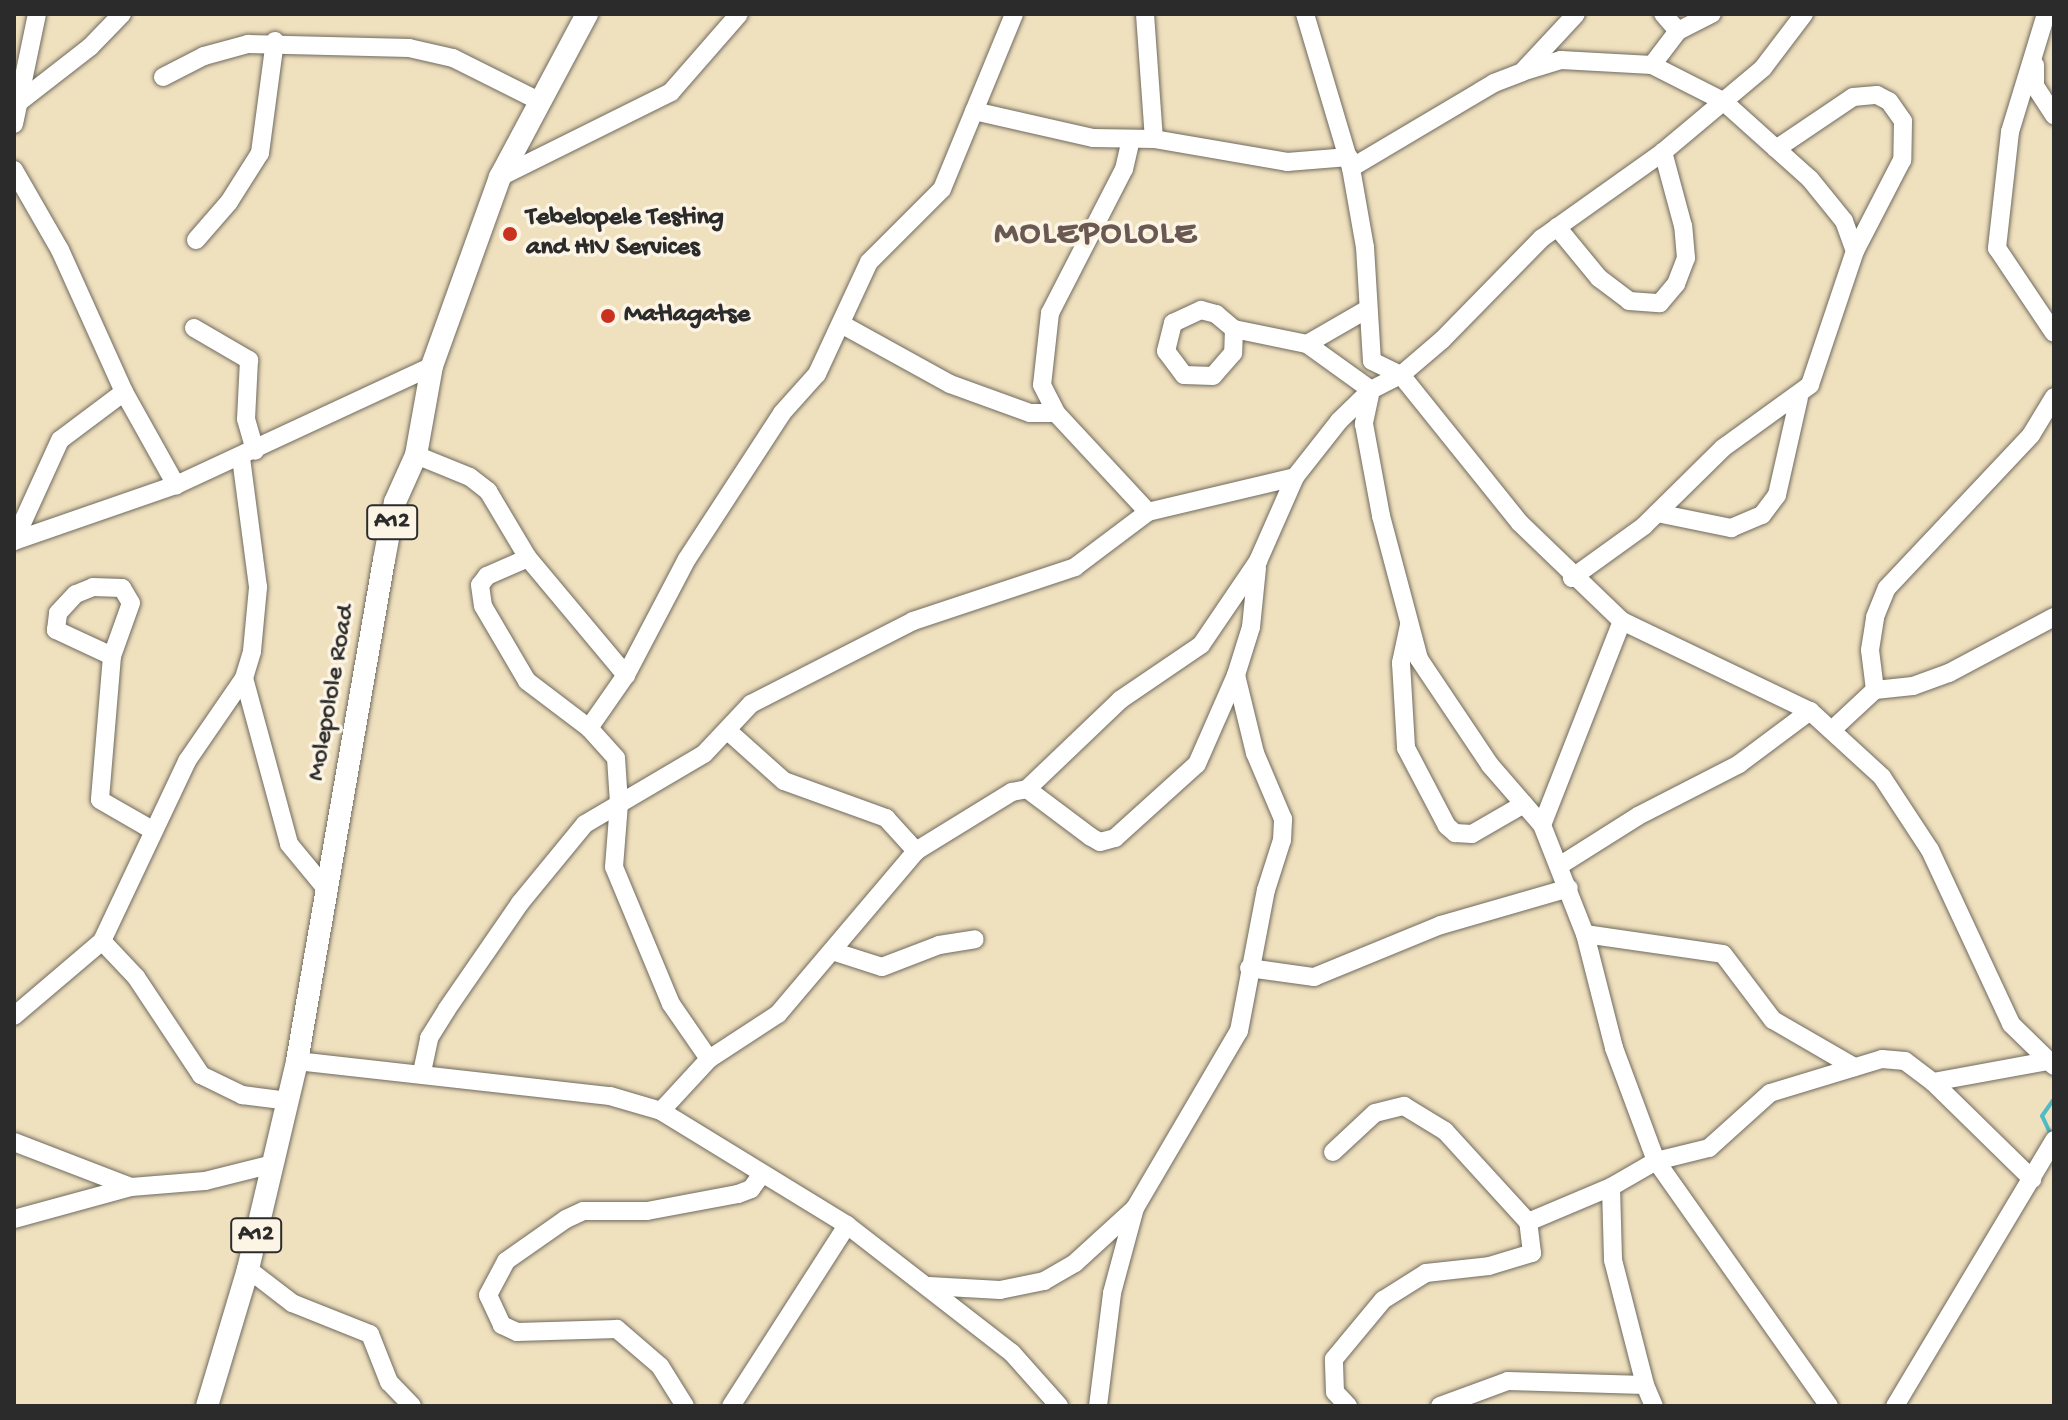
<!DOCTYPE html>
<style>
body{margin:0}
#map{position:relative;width:2068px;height:1420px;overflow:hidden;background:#efe0be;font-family:"Gochi Hand",sans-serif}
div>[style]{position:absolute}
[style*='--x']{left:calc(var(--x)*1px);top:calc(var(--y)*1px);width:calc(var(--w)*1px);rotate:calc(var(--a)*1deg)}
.stream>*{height:4px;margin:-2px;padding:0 2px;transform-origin:2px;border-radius:2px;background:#4ebbc7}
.roads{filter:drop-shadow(0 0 2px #706a5e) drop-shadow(0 0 2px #706a5e)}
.minor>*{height:18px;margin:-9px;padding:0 9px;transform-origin:9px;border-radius:9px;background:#fff}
.major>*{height:22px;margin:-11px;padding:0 11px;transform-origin:11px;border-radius:11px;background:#fff}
.dots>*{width:22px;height:22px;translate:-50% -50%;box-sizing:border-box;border:4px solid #fcf5e5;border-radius:50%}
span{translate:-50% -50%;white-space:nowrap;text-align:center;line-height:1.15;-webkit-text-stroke:7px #fcf5e5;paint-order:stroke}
.shield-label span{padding:2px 6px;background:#fcf5e5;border:2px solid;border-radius:6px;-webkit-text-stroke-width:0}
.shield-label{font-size:24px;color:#2b2b2b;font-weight:700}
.poi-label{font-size:26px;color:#2b2b2b;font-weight:700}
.left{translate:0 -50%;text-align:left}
.street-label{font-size:26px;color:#2b2b2b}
.district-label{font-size:34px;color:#6a5853;font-weight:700;letter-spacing:2px}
.frame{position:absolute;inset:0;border:16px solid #2b2b2b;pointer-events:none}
</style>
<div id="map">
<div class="stream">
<div style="--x:2051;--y:1135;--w:21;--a:-115"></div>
<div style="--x:2042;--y:1116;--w:21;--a:-55"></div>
</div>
<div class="roads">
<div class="minor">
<div style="--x:1145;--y:14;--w:125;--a:85.9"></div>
<div style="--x:1305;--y:14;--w:161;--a:73.4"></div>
<div style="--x:1351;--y:168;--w:80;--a:80"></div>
<div style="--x:1365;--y:247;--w:114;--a:86.5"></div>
<div style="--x:1372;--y:361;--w:32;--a:26"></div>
<div style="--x:1401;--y:375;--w:190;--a:51.2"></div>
<div style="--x:1520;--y:523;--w:141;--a:43.9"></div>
<div style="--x:1622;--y:621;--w:208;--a:25.6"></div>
<div style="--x:1810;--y:711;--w:98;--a:42.5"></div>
<div style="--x:1882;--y:777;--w:87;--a:56.7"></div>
<div style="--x:1930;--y:850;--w:192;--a:65"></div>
<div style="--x:2011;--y:1024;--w:60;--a:44.3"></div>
<div style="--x:2046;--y:14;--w:123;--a:107"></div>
<div style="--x:2010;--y:132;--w:117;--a:96.4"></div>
<div style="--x:1997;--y:248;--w:102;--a:56.2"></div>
<div style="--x:1678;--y:31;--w:38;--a:-27"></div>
<div style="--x:1652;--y:65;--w:43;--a:-52.6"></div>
<div style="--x:1678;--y:31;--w:23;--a:-131"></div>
<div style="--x:2035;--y:65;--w:21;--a:90"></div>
<div style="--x:2035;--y:86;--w:35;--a:57"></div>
<div style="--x:1524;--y:70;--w:76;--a:-47.1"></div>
<div style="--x:163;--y:77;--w:46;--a:-27.1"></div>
<div style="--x:204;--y:56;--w:46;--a:-15.3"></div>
<div style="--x:248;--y:44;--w:161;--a:1.4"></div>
<div style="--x:409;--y:48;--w:45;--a:12.8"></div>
<div style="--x:453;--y:58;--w:96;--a:26.6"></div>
<div style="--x:18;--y:103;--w:91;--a:-37.9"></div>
<div style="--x:90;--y:47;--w:46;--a:-45.9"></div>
<div style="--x:974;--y:111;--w:122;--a:12.8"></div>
<div style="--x:1093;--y:138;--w:61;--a:0.9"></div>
<div style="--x:1154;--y:139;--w:135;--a:9.8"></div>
<div style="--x:1287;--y:162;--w:62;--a:-4.6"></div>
<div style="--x:14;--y:124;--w:112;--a:-78.2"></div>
<div style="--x:1131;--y:139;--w:31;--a:103"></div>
<div style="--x:1124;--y:169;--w:162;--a:117.2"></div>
<div style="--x:1050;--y:313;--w:72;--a:96.3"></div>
<div style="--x:1042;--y:385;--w:31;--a:63"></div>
<div style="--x:1056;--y:413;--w:135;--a:47.1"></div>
<div style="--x:1776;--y:149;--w:93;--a:-34"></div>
<div style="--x:1853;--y:97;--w:24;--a:-5"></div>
<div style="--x:1877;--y:95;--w:13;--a:27"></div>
<div style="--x:1889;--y:101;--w:24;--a:55"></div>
<div style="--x:1903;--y:121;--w:39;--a:91"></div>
<div style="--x:1902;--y:160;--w:102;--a:117.3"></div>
<div style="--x:1351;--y:168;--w:166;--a:-30.7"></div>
<div style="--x:1494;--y:83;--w:30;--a:-21"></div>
<div style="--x:1522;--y:72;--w:41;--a:-17.1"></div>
<div style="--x:1561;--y:60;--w:91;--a:3.1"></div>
<div style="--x:1652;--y:65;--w:80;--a:26.9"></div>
<div style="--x:1723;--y:101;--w:117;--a:41.9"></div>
<div style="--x:1810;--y:179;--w:54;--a:51"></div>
<div style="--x:1844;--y:221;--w:32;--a:70"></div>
<div style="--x:1855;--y:251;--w:141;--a:108.6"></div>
<div style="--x:1810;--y:385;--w:107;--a:144.1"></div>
<div style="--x:1723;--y:448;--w:111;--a:135.4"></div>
<div style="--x:1644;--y:526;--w:89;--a:144.2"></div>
<div style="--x:14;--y:170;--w:92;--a:60.1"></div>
<div style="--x:60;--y:250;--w:156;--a:65.7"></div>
<div style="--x:124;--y:392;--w:107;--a:60.8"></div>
<div style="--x:500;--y:177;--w:191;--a:-26.4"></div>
<div style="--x:671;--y:92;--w:103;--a:-48.9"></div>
<div style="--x:1557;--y:227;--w:66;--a:50.5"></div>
<div style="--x:1599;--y:278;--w:38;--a:37"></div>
<div style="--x:1629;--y:301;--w:31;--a:4"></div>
<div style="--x:1660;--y:303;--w:25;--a:-50"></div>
<div style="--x:1676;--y:284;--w:28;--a:-69"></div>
<div style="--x:1686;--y:258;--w:32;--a:-95"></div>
<div style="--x:1683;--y:226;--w:77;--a:-105.1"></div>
<div style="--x:196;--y:240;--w:50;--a:-49"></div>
<div style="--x:229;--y:202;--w:58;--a:-57.7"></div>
<div style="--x:260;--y:153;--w:113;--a:-82.4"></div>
<div style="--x:843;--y:325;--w:122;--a:28.9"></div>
<div style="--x:950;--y:384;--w:85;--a:19.9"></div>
<div style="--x:1030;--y:413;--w:26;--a:0"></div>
<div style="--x:194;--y:328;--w:64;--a:30.2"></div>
<div style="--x:249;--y:360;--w:59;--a:92.9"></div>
<div style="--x:246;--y:419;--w:33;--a:74"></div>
<div style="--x:1234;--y:329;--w:24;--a:92"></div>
<div style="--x:1233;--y:353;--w:30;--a:131"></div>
<div style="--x:1213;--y:376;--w:29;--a:-178"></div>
<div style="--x:1184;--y:375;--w:30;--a:-127"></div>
<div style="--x:1166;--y:351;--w:29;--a:-76"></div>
<div style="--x:1173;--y:323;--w:31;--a:-25"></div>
<div style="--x:1201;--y:310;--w:16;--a:15"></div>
<div style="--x:1216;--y:314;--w:23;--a:40"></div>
<div style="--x:1234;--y:329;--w:75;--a:11.6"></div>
<div style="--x:1307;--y:344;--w:79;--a:35.7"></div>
<div style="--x:1371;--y:390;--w:35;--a:102"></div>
<div style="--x:1364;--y:424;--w:94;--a:79.5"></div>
<div style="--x:1381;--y:516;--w:148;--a:75.1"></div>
<div style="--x:1419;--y:659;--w:128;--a:56.2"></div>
<div style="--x:1490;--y:765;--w:79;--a:49.1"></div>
<div style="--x:1307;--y:344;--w:68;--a:-30"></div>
<div style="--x:416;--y:455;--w:58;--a:22.2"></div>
<div style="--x:470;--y:477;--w:23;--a:38"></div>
<div style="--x:488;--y:491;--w:78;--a:59.2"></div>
<div style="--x:528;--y:558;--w:153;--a:50.1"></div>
<div style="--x:1657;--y:513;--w:76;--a:11.5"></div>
<div style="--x:1731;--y:528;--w:34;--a:-23"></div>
<div style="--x:1762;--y:515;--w:25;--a:-53"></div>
<div style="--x:1777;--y:495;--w:100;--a:-77.3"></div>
<div style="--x:14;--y:541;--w:171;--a:-19.1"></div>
<div style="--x:176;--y:485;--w:282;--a:-24.9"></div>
<div style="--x:14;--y:541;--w:111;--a:-65.5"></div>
<div style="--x:60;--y:440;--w:80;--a:-36.9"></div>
<div style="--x:528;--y:558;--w:45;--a:156.3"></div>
<div style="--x:487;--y:576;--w:11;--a:128"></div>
<div style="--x:480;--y:585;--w:21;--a:82"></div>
<div style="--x:483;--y:606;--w:87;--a:59.6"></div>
<div style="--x:527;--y:681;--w:78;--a:37.2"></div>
<div style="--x:1622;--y:621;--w:219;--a:111.4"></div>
<div style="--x:1542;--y:825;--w:117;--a:68.5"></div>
<div style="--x:1585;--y:934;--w:118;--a:75.7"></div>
<div style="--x:1614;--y:1048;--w:121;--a:69.6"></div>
<div style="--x:1656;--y:1161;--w:52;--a:150"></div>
<div style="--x:1611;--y:1187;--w:73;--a:88.4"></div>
<div style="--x:1613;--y:1260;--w:129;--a:75.6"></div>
<div style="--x:1409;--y:625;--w:39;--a:102"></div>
<div style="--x:1401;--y:663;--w:85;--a:86.6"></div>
<div style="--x:1406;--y:748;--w:88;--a:62.3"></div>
<div style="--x:1447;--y:826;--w:11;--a:41"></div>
<div style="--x:1455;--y:833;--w:17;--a:3"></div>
<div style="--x:1472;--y:834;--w:60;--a:-30"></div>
<div style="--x:112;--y:656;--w:62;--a:-155.1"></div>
<div style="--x:56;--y:630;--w:17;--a:-83"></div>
<div style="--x:58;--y:613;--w:26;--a:-47"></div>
<div style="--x:76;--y:594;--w:18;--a:-22"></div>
<div style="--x:93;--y:587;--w:29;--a:2"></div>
<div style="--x:122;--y:588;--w:17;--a:59"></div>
<div style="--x:131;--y:603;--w:56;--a:109.7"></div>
<div style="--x:112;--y:656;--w:144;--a:94.8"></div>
<div style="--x:100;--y:800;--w:62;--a:29.9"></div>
<div style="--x:244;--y:678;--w:172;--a:74.8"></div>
<div style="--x:289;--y:844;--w:60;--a:50.4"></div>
<div style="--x:1875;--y:690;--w:40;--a:-97.1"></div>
<div style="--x:1870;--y:650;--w:33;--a:-81"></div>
<div style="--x:1875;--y:617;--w:31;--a:-68"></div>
<div style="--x:1887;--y:588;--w:210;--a:-46.7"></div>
<div style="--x:2031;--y:435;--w:44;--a:-58.8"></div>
<div style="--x:1833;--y:729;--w:57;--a:-42.9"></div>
<div style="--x:1875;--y:690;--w:38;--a:-6"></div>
<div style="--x:1913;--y:686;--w:38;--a:-20"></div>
<div style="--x:1949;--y:673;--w:119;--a:-28.1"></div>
<div style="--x:728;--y:731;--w:75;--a:41.8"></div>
<div style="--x:784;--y:781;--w:109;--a:19.9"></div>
<div style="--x:886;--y:818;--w:45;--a:47.7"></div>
<div style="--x:1027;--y:789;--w:80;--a:36.9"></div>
<div style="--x:1091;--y:837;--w:10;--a:29"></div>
<div style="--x:1100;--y:842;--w:16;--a:-15"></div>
<div style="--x:1115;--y:838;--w:110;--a:-42.1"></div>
<div style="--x:1197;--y:764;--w:97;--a:-66.3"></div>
<div style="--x:1559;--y:866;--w:93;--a:-32.3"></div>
<div style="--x:1638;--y:816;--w:114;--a:-27.2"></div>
<div style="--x:1739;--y:764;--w:89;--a:-36.7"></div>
<div style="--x:1585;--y:934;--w:139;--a:8.2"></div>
<div style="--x:1723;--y:954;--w:83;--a:52.9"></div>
<div style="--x:1773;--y:1020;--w:94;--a:30.1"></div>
<div style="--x:102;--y:941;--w:199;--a:-64.7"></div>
<div style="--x:187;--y:761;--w:101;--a:-55.5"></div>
<div style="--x:244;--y:678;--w:28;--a:-73"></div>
<div style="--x:252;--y:651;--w:64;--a:-84.6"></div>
<div style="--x:258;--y:587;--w:130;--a:-97.5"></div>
<div style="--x:832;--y:951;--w:52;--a:17.7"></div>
<div style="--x:882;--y:967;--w:61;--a:-21.1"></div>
<div style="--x:939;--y:945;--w:36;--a:-9"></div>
<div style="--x:1249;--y:968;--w:66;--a:7.9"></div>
<div style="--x:1314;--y:977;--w:137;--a:-22.3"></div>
<div style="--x:1441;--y:925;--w:133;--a:-16.1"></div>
<div style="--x:14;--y:1016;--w:116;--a:-40.4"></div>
<div style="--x:102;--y:941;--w:50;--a:46.6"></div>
<div style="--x:136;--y:977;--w:118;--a:56.4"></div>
<div style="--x:201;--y:1075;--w:46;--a:26"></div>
<div style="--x:242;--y:1095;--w:46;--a:7.4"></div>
<div style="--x:709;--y:1059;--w:82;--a:-33.1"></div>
<div style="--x:778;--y:1014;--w:214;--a:-49.7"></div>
<div style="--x:916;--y:851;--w:113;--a:-31.6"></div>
<div style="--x:1012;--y:792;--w:15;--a:-11"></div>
<div style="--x:1027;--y:789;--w:129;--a:-43.7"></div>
<div style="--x:1120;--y:700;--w:98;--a:-34.2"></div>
<div style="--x:1201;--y:645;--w:102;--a:-55.8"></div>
<div style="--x:1258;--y:561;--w:92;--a:-66.2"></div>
<div style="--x:1295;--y:477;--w:71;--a:-51.8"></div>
<div style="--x:1339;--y:421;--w:45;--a:-44.1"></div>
<div style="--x:1371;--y:390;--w:34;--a:-27"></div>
<div style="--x:1401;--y:375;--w:54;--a:-40.5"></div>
<div style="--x:1442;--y:340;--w:143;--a:-45.6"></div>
<div style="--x:1542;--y:238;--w:148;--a:-35.4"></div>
<div style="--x:1663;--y:152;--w:131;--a:-40"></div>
<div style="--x:1763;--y:68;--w:68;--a:-52.8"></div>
<div style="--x:297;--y:1061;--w:315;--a:6.4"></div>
<div style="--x:610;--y:1096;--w:53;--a:16.4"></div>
<div style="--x:661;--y:1111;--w:218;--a:31.5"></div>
<div style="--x:847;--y:1225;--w:209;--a:37.8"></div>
<div style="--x:1012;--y:1353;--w:71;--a:48.4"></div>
<div style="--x:422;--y:1072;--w:35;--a:-78"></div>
<div style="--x:429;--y:1038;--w:34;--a:-58"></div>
<div style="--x:447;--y:1009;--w:129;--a:-55.4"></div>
<div style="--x:520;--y:903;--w:102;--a:-50.6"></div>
<div style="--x:585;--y:824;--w:138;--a:-30.5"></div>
<div style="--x:704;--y:754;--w:69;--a:-46.8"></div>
<div style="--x:751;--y:704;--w:182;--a:-27.1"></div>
<div style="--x:913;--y:621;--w:171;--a:-18.4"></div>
<div style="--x:1075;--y:567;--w:91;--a:-37"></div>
<div style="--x:1148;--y:512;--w:151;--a:-13.4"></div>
<div style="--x:1933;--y:1082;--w:139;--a:44.4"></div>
<div style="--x:661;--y:1111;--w:71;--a:-47.3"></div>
<div style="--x:709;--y:1059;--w:67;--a:-124.6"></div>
<div style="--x:671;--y:1004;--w:148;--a:-112.6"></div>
<div style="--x:614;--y:867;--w:64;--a:-85.5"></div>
<div style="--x:619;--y:803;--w:45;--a:-93.8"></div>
<div style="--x:616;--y:758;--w:40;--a:-132"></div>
<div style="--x:589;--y:728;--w:65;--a:-55.1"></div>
<div style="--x:626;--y:675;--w:131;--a:-62.3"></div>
<div style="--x:687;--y:559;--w:174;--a:-56.9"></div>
<div style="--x:782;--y:413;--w:52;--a:-48.1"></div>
<div style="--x:817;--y:374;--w:123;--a:-65.1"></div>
<div style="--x:869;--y:262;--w:103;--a:-45"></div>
<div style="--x:942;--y:189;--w:189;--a:-67.6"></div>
<div style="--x:14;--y:1142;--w:125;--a:21"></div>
<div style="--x:1333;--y:1152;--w:57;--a:-42.9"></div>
<div style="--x:1375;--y:1113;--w:30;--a:-14"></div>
<div style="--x:1404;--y:1106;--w:48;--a:31.4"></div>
<div style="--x:1445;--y:1131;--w:123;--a:47.6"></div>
<div style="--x:14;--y:1219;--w:121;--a:-15.3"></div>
<div style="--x:131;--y:1187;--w:74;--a:-4.6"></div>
<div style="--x:205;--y:1181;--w:70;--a:-14"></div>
<div style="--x:248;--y:1269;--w:56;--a:37.7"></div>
<div style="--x:292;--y:1303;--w:84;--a:21.7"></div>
<div style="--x:370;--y:1334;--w:52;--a:68.4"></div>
<div style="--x:389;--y:1382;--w:33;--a:46"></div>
<div style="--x:929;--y:1286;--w:71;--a:3.2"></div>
<div style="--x:1000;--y:1290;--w:45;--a:-11.6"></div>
<div style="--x:1044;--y:1281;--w:36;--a:-30"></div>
<div style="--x:1075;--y:1263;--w:81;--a:-42.5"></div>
<div style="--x:685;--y:1406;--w:47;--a:-122"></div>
<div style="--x:660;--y:1366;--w:57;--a:-139.3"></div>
<div style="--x:617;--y:1329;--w:100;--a:178.3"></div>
<div style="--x:517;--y:1332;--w:17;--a:-155"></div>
<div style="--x:502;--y:1325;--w:33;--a:-115"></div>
<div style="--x:488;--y:1295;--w:38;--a:-62"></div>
<div style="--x:506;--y:1261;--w:73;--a:-35"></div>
<div style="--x:566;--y:1219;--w:19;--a:-25"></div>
<div style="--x:583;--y:1211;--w:64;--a:0"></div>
<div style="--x:647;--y:1211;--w:93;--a:-10.6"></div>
<div style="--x:738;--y:1194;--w:14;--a:-21"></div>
<div style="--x:751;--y:1189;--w:19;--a:-54"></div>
<div style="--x:731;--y:1406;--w:215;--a:-57.3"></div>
<div style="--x:1098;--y:1406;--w:114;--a:-82.9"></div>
<div style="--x:1112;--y:1293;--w:88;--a:-74.9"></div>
<div style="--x:1135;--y:1208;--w:205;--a:-59.6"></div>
<div style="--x:1239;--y:1031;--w:144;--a:-79.2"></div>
<div style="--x:1266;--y:890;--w:52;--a:-72.3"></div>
<div style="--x:1282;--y:840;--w:21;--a:-87"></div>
<div style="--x:1283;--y:819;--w:72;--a:-113"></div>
<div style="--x:1255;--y:753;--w:80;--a:-103.7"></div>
<div style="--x:1236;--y:675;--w:50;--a:-72.6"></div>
<div style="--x:1251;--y:627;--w:59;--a:-84.2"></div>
<div style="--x:1348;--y:1406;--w:19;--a:-133"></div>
<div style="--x:1335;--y:1392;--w:33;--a:-92"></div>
<div style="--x:1334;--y:1359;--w:77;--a:-50.3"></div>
<div style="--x:1383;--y:1300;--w:51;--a:-32.1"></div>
<div style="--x:1426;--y:1273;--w:63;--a:-6.3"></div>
<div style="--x:1489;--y:1266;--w:45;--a:-16.8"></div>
<div style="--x:1532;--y:1253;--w:31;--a:-97"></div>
<div style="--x:1528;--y:1222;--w:90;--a:-22.9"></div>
<div style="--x:1440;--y:1406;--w:72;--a:-20.2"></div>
<div style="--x:1508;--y:1381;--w:137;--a:1.7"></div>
<div style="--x:1645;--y:1385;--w:23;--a:67"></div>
<div style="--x:1829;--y:1406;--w:300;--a:-125.2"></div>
<div style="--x:1656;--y:1161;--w:55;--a:-13.8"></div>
<div style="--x:1709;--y:1148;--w:82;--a:-42"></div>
<div style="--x:1770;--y:1093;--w:117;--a:-16.9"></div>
<div style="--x:1882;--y:1059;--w:23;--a:5"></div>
<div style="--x:1905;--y:1061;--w:35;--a:37"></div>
<div style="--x:1933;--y:1082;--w:116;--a:-10.4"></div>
<div style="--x:1895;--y:1406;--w:310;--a:-59.1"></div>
</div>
<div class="major">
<div style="--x:207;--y:1406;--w:143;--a:-73.3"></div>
<div style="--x:248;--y:1269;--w:214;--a:-76.7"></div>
<div style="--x:297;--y:1061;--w:508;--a:-80.15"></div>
<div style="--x:384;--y:560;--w:59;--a:-79.3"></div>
<div style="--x:395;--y:502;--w:51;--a:-65.9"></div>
<div style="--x:416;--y:455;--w:90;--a:-79.8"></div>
<div style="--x:432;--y:366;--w:201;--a:-70.2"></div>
<div style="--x:500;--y:177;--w:185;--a:-61.9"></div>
</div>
</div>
<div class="dots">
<div style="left:510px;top:234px;background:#c8321e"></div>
<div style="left:608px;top:316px;background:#c8321e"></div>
</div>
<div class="shield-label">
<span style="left:392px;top:522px">A12</span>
<span style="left:256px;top:1235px">A12</span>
</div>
<div class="poi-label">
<span class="left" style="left:526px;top:234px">Tebelopele Testing<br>and HIV Services</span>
<span class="left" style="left:624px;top:316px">Matlagatse</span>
</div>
<div class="street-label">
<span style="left:333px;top:693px;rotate:-80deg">Molepolole Road</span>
</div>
<div class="district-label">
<span style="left:1096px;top:236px">MOLEPOLOLE</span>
</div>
<div class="frame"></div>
</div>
